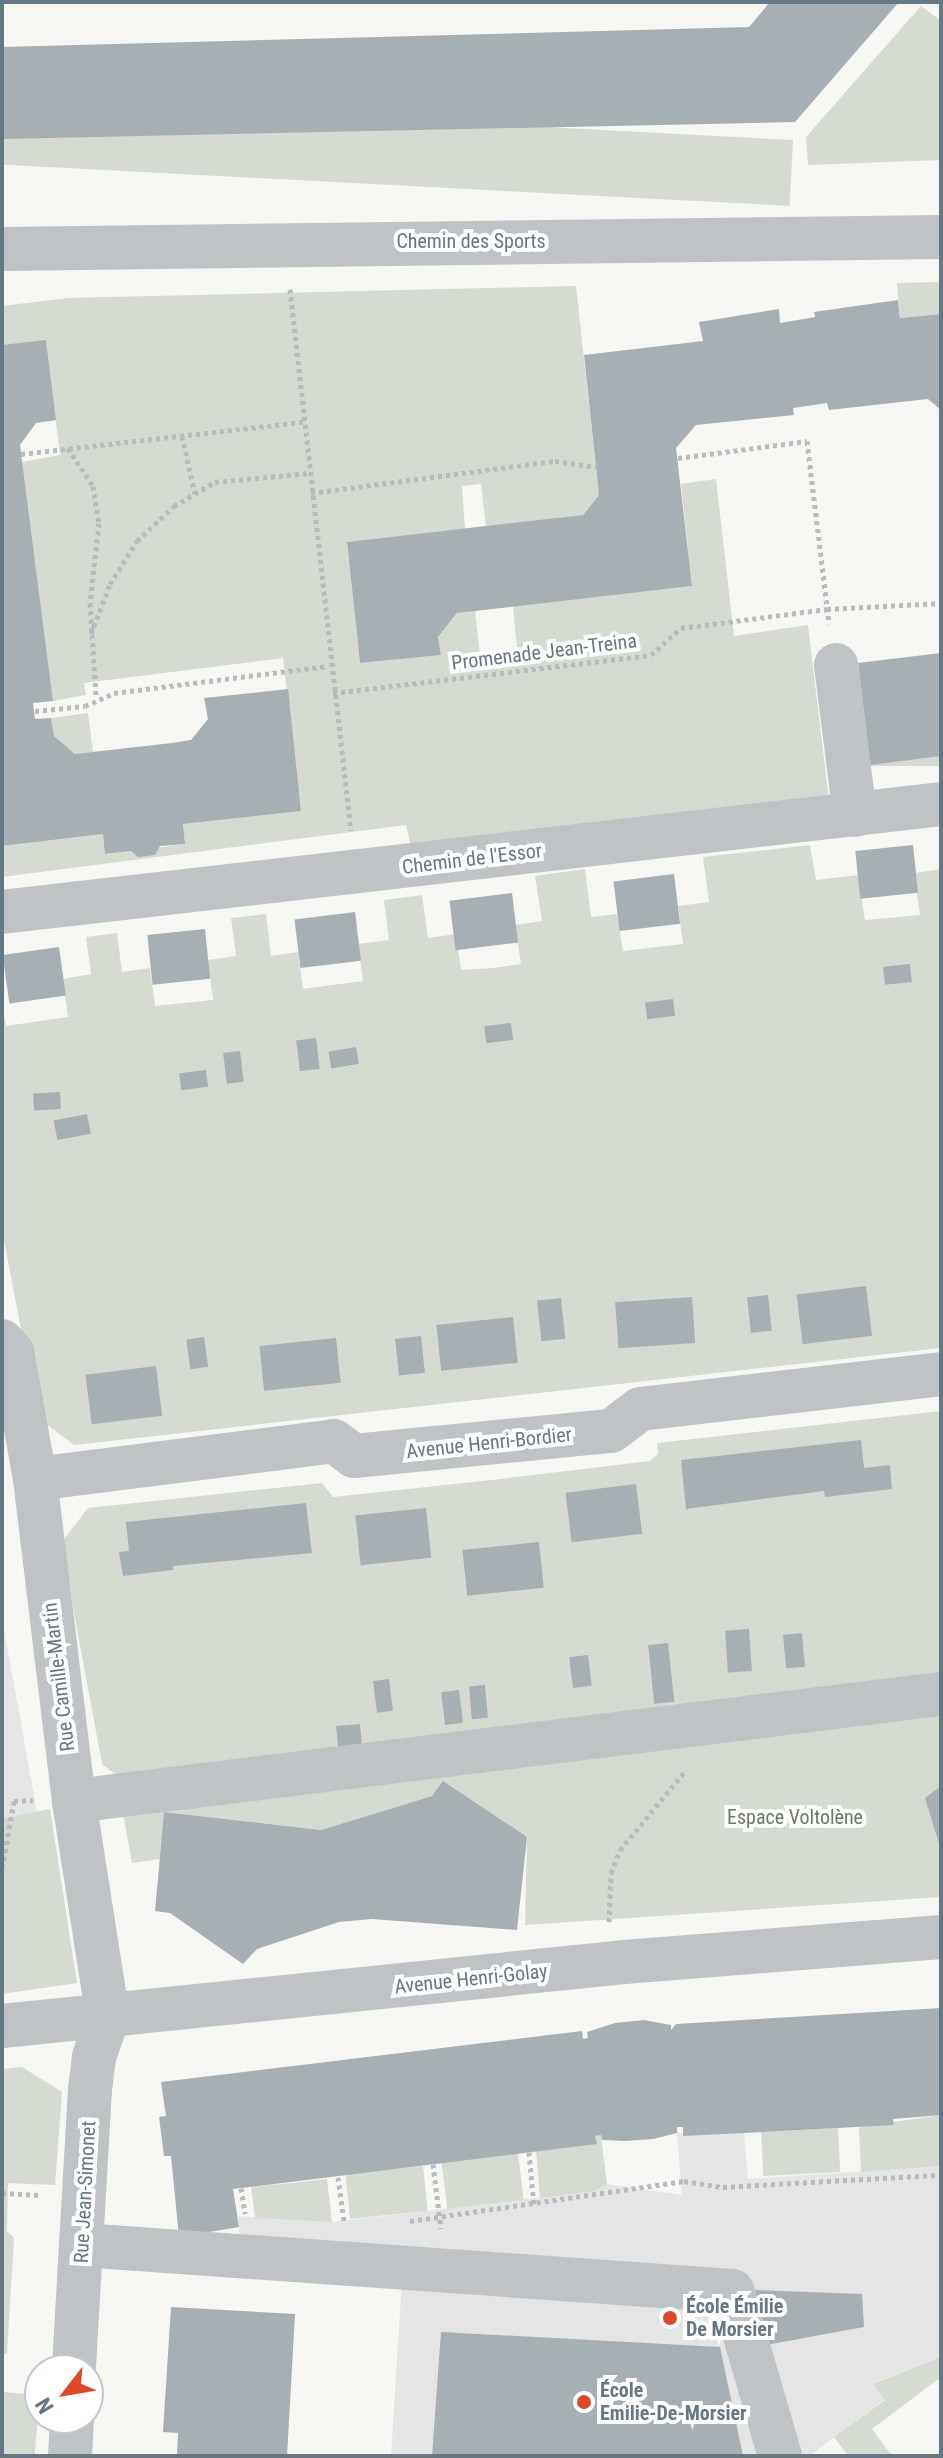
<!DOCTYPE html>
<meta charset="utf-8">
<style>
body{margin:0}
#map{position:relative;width:943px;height:2458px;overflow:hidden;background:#f6f6f3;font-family:"Roboto Condensed",sans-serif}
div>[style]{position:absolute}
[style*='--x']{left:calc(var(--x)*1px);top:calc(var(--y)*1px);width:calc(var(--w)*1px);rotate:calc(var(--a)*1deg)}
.built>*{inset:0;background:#e4e5e4}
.green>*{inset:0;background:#d6dbd2;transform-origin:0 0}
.building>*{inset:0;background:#a6afb4;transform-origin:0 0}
.path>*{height:5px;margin-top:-2.5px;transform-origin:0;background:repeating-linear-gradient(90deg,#b9bcbe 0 4px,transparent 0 8px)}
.minor>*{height:44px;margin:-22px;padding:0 22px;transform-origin:22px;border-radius:22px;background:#bfc3c6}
.dots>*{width:22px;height:22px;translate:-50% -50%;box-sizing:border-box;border:4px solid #fff;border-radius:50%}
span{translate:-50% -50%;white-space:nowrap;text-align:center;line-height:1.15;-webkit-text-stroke:8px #fff;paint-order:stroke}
.street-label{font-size:20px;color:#667883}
.park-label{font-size:20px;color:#6a7a65}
.poi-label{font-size:20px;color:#667883;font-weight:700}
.left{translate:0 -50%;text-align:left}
.frame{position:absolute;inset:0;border:4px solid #667883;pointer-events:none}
.north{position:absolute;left:24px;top:2354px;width:80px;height:80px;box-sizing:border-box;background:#fff;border:2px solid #c2c9cd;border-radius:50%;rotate:239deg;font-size:22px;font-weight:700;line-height:32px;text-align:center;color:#667883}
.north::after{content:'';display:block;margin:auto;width:28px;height:36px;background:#de492b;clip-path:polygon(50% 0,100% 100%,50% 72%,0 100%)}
</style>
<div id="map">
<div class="built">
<div style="clip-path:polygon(2px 1618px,37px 1812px,2px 1818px)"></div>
<div style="clip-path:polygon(677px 2133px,744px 2133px,748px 2179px,941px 2166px,941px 2357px,874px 2383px,885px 2399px,809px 2456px,391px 2456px,402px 2280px,242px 2269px,238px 2216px,333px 2222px,595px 2191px,607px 2184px,682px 2195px)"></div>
</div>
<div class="green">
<div style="clip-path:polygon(921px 6px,941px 21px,941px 160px,808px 165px,806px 137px)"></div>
<div style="left:793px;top:140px;width:66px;height:791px;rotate:93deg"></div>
<div style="clip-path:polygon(941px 282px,941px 314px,900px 318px,897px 283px)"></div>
<div style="clip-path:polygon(576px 286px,599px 495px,583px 515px,486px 527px,481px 484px,462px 486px,465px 529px,347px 542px,360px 663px,441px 655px,438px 637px,457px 613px,475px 610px,481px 664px,518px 660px,513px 606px,692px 586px,681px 484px,716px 479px,734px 636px,808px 625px,829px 801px,412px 851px,406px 825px,2px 877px,2px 846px,103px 834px,106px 854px,185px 844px,183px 824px,301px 811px,283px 658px,84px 683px,86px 695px,53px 701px,22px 462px,60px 455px,46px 341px,2px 345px,2px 306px,68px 298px)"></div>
<div style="clip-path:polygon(88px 713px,93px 752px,75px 754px,54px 736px,51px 718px)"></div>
<div style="left:941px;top:756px;width:10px;height:72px;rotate:90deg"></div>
<div style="clip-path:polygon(810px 845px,816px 880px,858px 875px,865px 920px,920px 915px,914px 873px,941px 869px,941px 1348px,74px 1445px,38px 1418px,2px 1230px,2px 1002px,6px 1026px,68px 1017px,63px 979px,91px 974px,86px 937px,117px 933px,122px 972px,150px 968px,155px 1006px,213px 1000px,208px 960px,236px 956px,231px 918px,266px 914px,271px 956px,298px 952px,303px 989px,363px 981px,358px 944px,389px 940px,384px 900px,422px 895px,428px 938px,456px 934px,461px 970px,493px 968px,521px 964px,515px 925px,542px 921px,535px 876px,585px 869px,591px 917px,617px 914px,623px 951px,683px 944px,678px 906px,709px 902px,703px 857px)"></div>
<div style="clip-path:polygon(941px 1411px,941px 1897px,525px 1925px,527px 1837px,432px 1796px,321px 1830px,165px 1812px,160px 1859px,132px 1863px,116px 1775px,102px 1764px,61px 1543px,88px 1508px,322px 1483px,333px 1497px,492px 1480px,650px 1461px,658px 1454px,657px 1443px)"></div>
<div style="clip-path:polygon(50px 1809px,77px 1983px,2px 1994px,2px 1818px)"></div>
<div style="clip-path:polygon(22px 2067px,62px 2092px,55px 2185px,8px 2183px,7px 2231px,14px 2238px,7px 2353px,2px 2356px,2px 2069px)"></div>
<div style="clip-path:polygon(941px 2115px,941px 2166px,861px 2172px,859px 2127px)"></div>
<div style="left:838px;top:2128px;width:44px;height:77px;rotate:87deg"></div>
<div style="clip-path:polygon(601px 2135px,607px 2184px,595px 2191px,540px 2198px,536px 2151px,596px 2143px,595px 2136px)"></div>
<div style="left:518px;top:2153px;width:47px;height:77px;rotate:83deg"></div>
<div style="left:423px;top:2166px;width:45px;height:78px;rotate:84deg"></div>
<div style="clip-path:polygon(327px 2179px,332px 2222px,255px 2218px,251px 2187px)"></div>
<div style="clip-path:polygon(941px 2357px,941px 2377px,872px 2429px,892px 2456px,848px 2456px,834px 2437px,885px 2400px,873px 2384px)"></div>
<div style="left:2px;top:2392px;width:38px;height:64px;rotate:5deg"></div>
</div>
<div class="building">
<div style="clip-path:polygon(770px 2px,899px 2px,795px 122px,2px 139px,2px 47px,749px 27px)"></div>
<div style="clip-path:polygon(898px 300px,900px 318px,941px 314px,941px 410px,928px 399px,829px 410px,827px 403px,793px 408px,794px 415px,696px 425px,676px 448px,692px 586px,457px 613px,438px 637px,441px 655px,360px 663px,347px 542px,583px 515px,599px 495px,584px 355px,703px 341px,699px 322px,779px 309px,780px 323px,815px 317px,814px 312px)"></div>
<div style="clip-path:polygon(46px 340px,56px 420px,36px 423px,20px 445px,53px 701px,33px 703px,35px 719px,51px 718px,54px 736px,75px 754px,172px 743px,191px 740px,208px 719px,204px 698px,288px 689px,301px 811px,183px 824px,185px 844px,160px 846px,155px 855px,138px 857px,131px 851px,105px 854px,103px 834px,2px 846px,2px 345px)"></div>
<div style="clip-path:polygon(941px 653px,941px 756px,870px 765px,858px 663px)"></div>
<div style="left:913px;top:845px;width:48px;height:58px;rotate:84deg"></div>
<div style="left:674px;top:874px;width:50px;height:61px;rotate:83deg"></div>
<div style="left:512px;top:893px;width:50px;height:63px;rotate:83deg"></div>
<div style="left:355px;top:912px;width:49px;height:61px;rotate:83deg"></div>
<div style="left:205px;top:929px;width:50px;height:58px;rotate:84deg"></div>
<div style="left:59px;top:947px;width:49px;height:57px;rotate:82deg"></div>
<div style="left:910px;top:964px;width:18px;height:27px;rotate:84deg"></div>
<div style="left:673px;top:999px;width:17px;height:28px;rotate:83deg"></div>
<div style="left:511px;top:1023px;width:17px;height:27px;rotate:83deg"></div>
<div style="left:316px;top:1038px;width:31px;height:20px;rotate:83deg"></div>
<div style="left:356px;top:1047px;width:17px;height:28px;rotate:80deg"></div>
<div style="left:240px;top:1051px;width:31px;height:17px;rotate:83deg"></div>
<div style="left:206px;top:1070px;width:17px;height:27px;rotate:83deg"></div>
<div style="left:60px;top:1092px;width:17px;height:27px;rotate:87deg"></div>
<div style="left:87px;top:1114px;width:20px;height:34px;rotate:79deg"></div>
<div style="left:866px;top:1286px;width:50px;height:70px;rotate:83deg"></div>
<div style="left:768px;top:1295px;width:36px;height:21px;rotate:84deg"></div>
<div style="left:692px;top:1297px;width:46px;height:77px;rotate:86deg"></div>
<div style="left:561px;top:1298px;width:41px;height:24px;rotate:84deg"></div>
<div style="left:513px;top:1317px;width:46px;height:77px;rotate:84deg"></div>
<div style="left:421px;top:1336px;width:37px;height:26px;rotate:84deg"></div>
<div style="left:204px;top:1337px;width:30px;height:18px;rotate:82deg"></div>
<div style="left:336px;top:1338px;width:45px;height:77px;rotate:84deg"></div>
<div style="left:156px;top:1366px;width:50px;height:71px;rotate:83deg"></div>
<div style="clip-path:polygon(861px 1440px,864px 1468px,890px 1465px,892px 1489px,825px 1497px,824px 1491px,686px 1509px,681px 1460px)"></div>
<div style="left:636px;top:1484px;width:50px;height:71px;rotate:83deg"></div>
<div style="clip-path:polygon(306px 1503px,312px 1553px,173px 1566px,173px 1570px,123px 1576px,119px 1552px,129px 1551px,126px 1522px)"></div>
<div style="left:426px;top:1508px;width:50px;height:71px;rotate:84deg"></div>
<div style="left:539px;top:1542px;width:46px;height:77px;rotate:84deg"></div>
<div style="left:749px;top:1629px;width:42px;height:24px;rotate:86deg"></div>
<div style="left:802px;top:1633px;width:34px;height:19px;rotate:85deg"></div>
<div style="left:668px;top:1643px;width:59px;height:20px;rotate:84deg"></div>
<div style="left:588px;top:1655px;width:31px;height:19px;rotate:83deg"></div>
<div style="left:389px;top:1679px;width:32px;height:16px;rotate:83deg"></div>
<div style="left:485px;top:1685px;width:33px;height:16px;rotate:85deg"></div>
<div style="left:459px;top:1690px;width:33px;height:18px;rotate:83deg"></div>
<div style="left:360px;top:1724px;width:21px;height:24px;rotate:85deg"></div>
<div style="clip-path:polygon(443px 1781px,527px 1837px,517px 1930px,372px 1919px,339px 1922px,257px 1949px,243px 1964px,170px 1913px,155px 1911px,164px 1812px,321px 1830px,432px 1796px)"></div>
<div style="clip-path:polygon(941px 1786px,941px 1847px,940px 1847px,925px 1798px)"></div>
<div style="clip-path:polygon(941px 2008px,941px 2115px,893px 2119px,894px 2125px,744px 2133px,683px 2136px,683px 2127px,677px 2127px,677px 2133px,653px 2139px,625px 2141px,602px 2140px,601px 2135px,595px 2136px,597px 2144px,233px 2189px,239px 2227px,179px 2237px,171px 2156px,164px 2156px,159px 2117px,166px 2116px,161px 2082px,582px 2031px,583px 2039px,588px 2038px,587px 2032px,615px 2023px,644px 2020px,671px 2025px,671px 2030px,676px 2024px)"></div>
<div style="clip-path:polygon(755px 2290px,862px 2294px,864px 2327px,766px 2345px)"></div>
<div style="clip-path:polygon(171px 2307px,295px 2314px,287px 2456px,177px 2456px,178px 2433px,163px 2432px)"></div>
<div style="clip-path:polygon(441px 2332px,720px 2347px,743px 2456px,432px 2456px)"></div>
</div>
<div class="path">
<div style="--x:290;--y:289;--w:545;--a:83.58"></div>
<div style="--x:182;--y:436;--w:59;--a:77.4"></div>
<div style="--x:68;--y:448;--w:45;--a:56.7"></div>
<div style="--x:93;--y:486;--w:37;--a:81"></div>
<div style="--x:99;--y:523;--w:81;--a:96.4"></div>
<div style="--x:90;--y:603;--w:94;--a:86.3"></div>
<div style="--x:21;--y:454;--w:284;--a:-6.5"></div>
<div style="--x:678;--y:458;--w:130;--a:-7.5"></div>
<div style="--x:807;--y:441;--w:184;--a:83.1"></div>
<div style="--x:311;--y:493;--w:246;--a:-7.5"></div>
<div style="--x:555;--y:461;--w:41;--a:8.3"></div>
<div style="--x:91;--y:634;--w:53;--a:-69.2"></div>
<div style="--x:110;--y:584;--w:51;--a:-57.9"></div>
<div style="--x:137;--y:541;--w:51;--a:-43.4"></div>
<div style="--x:174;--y:506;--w:48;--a:-30.3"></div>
<div style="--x:215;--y:482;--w:94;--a:-5.5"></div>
<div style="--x:333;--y:693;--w:320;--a:-6.8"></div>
<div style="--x:651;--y:655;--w:40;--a:-42"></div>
<div style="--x:681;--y:628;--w:147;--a:-7.4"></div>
<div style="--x:827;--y:609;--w:114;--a:-3"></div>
<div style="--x:35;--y:711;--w:50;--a:-5.7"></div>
<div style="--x:85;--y:706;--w:32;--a:-24"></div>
<div style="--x:114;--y:693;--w:216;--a:-7.2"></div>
<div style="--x:2;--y:1868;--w:68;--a:-79.8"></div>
<div style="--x:14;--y:1801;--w:19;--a:-3"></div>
<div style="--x:609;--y:1922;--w:49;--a:-87.7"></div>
<div style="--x:611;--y:1873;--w:25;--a:-69"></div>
<div style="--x:620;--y:1850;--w:104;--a:-50.5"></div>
<div style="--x:529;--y:2152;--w:54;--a:84.7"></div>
<div style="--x:433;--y:2164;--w:65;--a:83"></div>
<div style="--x:338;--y:2177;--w:44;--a:82.2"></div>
<div style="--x:241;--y:2188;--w:26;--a:81"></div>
<div style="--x:2;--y:2193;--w:39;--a:3"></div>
<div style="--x:410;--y:2221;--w:277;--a:-8.3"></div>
<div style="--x:684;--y:2181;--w:39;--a:9"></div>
<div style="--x:723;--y:2187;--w:218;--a:-3.2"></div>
</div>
<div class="minor">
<div style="--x:2;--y:249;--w:939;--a:-0.73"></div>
<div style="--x:836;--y:665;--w:151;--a:82.8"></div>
<div style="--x:2;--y:912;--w:945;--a:-6.56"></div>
<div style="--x:2;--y:1341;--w:15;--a:48"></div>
<div style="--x:12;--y:1352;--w:129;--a:79.7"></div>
<div style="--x:35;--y:1479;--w:324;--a:83.1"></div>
<div style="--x:74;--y:1801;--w:219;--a:81.1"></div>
<div style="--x:108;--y:2017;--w:42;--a:109.3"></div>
<div style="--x:94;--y:2057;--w:32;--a:97"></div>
<div style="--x:90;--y:2089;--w:281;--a:93.3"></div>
<div style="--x:35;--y:1479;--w:301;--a:-7.2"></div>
<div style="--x:334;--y:1441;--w:25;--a:37"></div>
<div style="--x:354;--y:1456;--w:258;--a:-5.6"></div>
<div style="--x:611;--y:1431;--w:36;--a:-37"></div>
<div style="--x:640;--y:1409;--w:303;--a:-6.6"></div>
<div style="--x:74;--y:1801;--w:874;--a:-7.04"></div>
<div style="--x:2;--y:2026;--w:625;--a:-5.87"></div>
<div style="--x:624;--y:1962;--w:318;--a:-4.5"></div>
<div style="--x:82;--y:2245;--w:652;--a:4.05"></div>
<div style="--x:732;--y:2291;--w:172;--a:73.8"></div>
<div style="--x:70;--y:2456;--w:38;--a:-87"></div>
</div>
<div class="dots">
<div style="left:670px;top:2318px;background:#de492b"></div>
<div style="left:584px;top:2402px;background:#de492b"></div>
</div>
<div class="street-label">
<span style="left:471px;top:241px">Chemin des Sports</span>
<span style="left:544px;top:652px;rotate:-7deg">Promenade Jean-Treina</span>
<span style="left:472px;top:859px;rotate:-7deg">Chemin de l'Essor</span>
<span style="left:489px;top:1443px;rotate:-6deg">Avenue Henri-Bordier</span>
<span style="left:59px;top:1677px;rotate:-97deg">Rue Camille-Martin</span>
<span style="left:471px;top:1979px;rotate:-6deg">Avenue Henri-Golay</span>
<span style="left:85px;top:2192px;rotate:-87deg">Rue Jean-Simonet</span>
</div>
<div class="park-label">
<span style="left:795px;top:1817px">Espace Voltolène</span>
</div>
<div class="poi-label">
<span class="left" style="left:686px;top:2318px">École Émilie<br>De Morsier</span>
<span class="left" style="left:600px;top:2402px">École<br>Emilie-De-Morsier</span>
</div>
<div class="frame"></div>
<div class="north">N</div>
</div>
